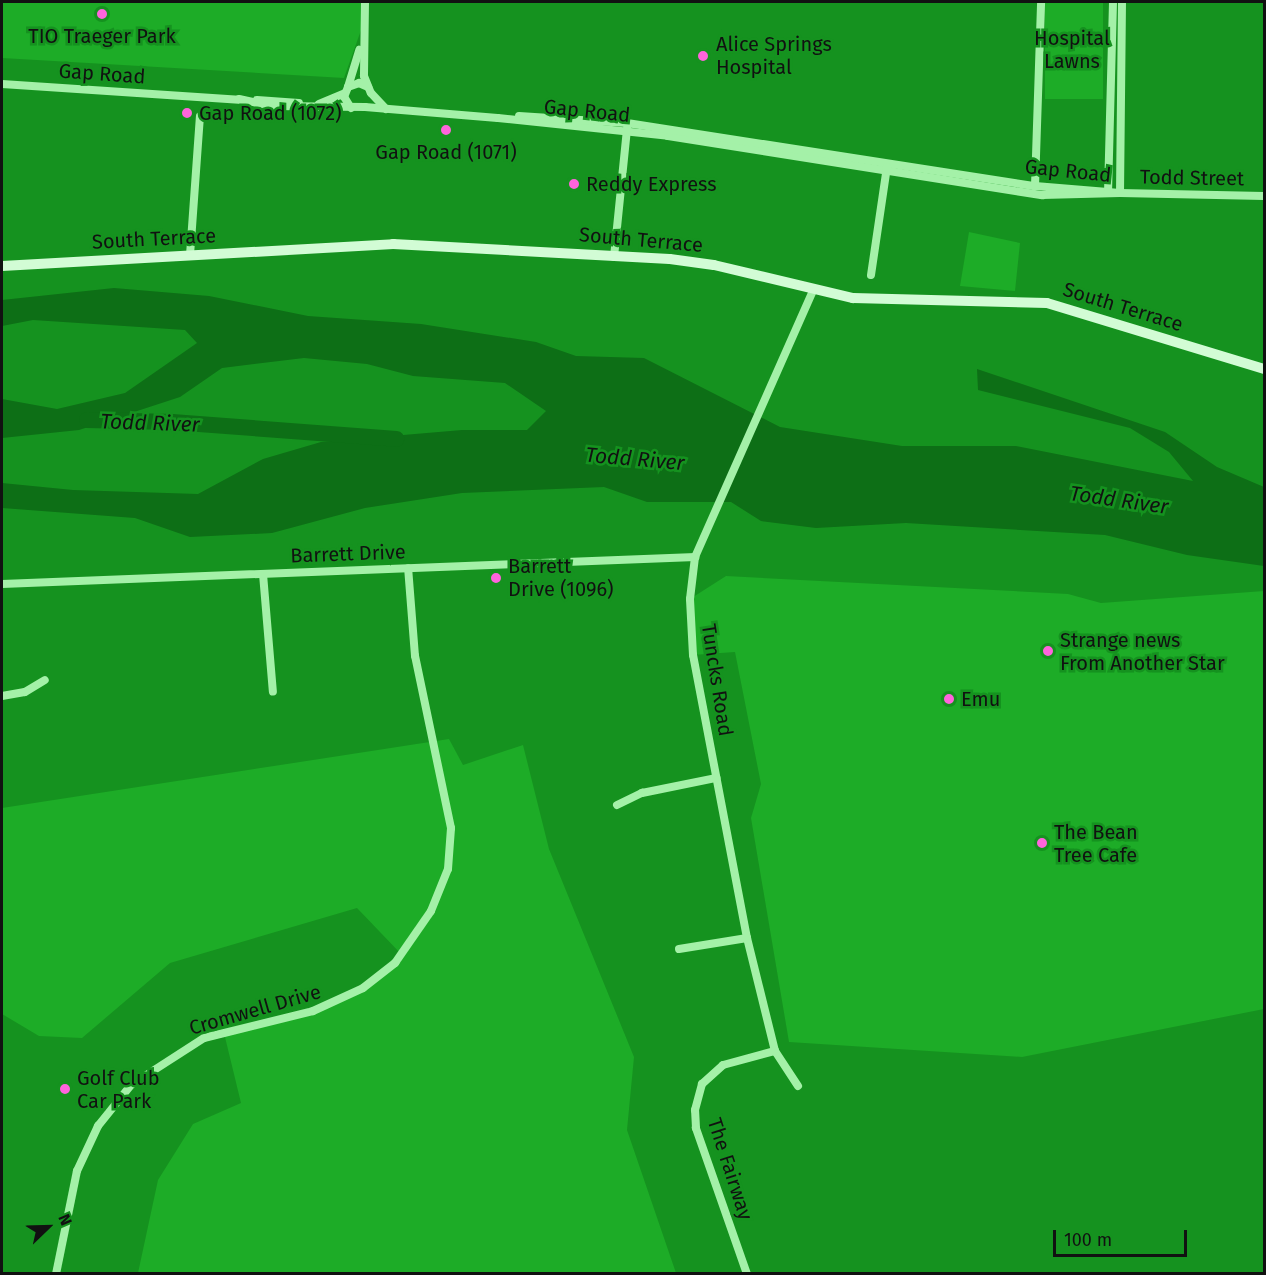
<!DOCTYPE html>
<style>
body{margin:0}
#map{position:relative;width:1266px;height:1275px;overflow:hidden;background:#15921f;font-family:"Fira Sans",sans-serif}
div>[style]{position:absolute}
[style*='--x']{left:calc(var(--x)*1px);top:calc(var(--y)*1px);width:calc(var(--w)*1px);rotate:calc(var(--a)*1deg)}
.green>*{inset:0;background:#1dac27;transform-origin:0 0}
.water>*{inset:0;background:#0d6f16}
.river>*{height:16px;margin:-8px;padding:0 8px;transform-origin:8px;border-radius:8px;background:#0d6f16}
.street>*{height:8px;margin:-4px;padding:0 4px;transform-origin:4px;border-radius:4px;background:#a4f1a8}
.secondary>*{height:10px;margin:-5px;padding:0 5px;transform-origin:5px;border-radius:5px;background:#d2fcd5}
.dots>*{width:16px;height:16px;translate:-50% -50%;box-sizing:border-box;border:3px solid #15921f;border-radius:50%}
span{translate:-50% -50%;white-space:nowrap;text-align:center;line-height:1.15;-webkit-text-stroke:5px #15921f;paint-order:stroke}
.poi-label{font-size:20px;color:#111}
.left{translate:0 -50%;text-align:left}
.park-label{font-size:20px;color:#111}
.street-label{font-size:20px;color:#111}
.water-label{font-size:21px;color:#111;font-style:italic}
.frame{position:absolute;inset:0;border:3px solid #111;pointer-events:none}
.north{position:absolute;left:18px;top:1197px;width:60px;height:60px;-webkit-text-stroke:4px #15921f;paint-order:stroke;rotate:67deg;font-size:16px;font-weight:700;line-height:24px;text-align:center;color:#111}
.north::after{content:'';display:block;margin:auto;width:21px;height:27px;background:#111;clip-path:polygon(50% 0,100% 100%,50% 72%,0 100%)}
.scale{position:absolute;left:1053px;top:1230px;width:134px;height:27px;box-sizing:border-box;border:3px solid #111;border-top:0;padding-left:8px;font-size:18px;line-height:21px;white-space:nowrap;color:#111;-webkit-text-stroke:4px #15921f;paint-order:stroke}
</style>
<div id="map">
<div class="green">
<div style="clip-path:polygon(2px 2px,365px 2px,365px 19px,344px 78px,2px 58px)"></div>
<div style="left:1045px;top:2px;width:58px;height:97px"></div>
<div style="clip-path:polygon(969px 232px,1020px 243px,1015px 291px,960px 286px)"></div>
<div style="clip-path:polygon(726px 576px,1068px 594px,1101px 603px,1264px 591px,1264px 1009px,1022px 1057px,789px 1042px,751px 818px,761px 784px,735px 652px,693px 655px,690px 599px)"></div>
<div style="clip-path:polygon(449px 739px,463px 765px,523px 745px,549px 849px,634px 1057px,627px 1130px,676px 1273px,138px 1273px,158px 1180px,193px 1124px,241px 1103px,224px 1033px,296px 1016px,363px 988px,402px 955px,357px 908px,170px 963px,82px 1038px,39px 1036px,2px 1014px,2px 808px)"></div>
</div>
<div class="water">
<div style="clip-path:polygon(114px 288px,209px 296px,308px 316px,421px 324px,536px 342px,576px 356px,644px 358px,780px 427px,902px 446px,1016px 446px,1193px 481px,1169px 452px,1130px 428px,978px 390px,977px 369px,1165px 432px,1217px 467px,1264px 487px,1264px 566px,1187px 555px,1105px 535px,906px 523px,816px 528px,761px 521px,731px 502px,647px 502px,604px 487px,462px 493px,365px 508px,272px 533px,190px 537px,135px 518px,2px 508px,2px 483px,73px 490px,198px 494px,263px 459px,321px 442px,462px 430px,527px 430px,546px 411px,505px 383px,413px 376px,367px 364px,304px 358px,222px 368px,180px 397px,79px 430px,2px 438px,2px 399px,57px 409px,125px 393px,197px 343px,185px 330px,33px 320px,2px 326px,2px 300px)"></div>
</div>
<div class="river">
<div style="--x:87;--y:420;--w:85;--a:1.3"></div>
<div style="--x:172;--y:422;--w:225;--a:4.3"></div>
</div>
<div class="street">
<div style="--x:365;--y:2;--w:74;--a:90.8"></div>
<div style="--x:364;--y:76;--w:18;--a:68"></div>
<div style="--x:371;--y:93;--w:22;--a:47"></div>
<div style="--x:2;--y:84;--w:241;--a:3.8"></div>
<div style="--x:348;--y:87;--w:39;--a:-73"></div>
<div style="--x:239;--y:99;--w:33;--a:12"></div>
<div style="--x:271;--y:106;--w:94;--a:0.6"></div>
<div style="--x:365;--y:107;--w:133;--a:4.7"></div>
<div style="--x:498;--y:118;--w:171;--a:6"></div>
<div style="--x:668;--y:136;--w:379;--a:9"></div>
<div style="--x:1042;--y:195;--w:78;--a:-1.5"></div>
<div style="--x:257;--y:100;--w:42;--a:4.1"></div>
<div style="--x:319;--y:104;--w:28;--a:-23"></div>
<div style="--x:351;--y:108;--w:13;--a:-122"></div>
<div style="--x:344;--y:97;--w:11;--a:-68"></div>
<div style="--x:348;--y:87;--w:12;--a:-20"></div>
<div style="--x:359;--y:83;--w:10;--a:24"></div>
<div style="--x:519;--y:116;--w:108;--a:3.7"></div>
<div style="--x:627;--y:123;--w:413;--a:8.8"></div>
<div style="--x:1035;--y:186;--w:85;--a:4.7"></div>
<div style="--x:1120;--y:193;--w:144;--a:1.2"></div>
<div style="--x:1035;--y:186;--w:184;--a:-88.1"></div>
<div style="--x:1108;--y:193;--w:191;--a:-88.5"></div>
<div style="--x:1120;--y:193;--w:191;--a:-89.4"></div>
<div style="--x:190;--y:255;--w:139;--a:-85.9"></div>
<div style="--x:614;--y:257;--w:130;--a:-84.2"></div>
<div style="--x:871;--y:275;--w:109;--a:-81.6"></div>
<div style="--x:263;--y:574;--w:118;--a:85.2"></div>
<div style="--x:2;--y:584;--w:694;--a:-2.23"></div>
<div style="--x:2;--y:696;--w:23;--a:-10"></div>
<div style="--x:25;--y:692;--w:23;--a:-31"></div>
<div style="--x:617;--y:805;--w:28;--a:-26"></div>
<div style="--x:642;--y:793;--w:76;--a:-11.5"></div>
<div style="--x:679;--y:949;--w:69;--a:-9.2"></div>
<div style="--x:798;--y:1086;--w:42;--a:-123.3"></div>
<div style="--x:775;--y:1051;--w:116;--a:-103.9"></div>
<div style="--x:747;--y:938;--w:288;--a:-100.8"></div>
<div style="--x:693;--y:655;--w:56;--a:-93.1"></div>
<div style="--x:690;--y:599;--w:42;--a:-83.2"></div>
<div style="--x:695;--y:557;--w:291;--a:-66.1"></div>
<div style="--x:56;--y:1274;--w:105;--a:-78.5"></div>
<div style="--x:77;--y:1171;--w:50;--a:-65"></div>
<div style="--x:98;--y:1126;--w:53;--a:-51.2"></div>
<div style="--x:131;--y:1085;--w:87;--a:-32.8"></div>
<div style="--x:204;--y:1038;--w:112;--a:-13.9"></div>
<div style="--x:313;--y:1011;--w:55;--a:-24.7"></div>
<div style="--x:363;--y:988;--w:41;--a:-38"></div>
<div style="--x:395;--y:963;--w:63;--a:-55.3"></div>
<div style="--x:431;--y:911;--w:45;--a:-68"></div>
<div style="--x:448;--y:869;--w:41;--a:-85.8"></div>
<div style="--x:451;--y:828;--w:176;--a:-101.8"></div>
<div style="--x:415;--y:656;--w:88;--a:-94.5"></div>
<div style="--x:747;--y:1274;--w:155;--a:-109.3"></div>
<div style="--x:696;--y:1128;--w:18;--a:-93"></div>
<div style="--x:695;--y:1110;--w:27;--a:-75"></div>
<div style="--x:702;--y:1084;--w:28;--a:-42"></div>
<div style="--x:723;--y:1065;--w:54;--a:-15.1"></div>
</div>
<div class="secondary">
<div style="--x:2;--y:266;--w:392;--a:-3.2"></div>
<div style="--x:393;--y:244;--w:277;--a:3.1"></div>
<div style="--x:670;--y:259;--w:44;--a:7.8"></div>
<div style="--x:714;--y:265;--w:143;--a:13.4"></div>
<div style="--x:853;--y:298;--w:194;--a:1.5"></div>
<div style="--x:1047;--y:303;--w:227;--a:16.9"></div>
</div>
<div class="dots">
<div style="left:102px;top:14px;background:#ff64dc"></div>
<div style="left:703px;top:56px;background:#ff64dc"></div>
<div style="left:187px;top:113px;background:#ff64dc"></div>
<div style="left:446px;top:130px;background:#ff64dc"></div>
<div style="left:574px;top:184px;background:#ff64dc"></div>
<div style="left:496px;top:578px;background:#ff64dc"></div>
<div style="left:1048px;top:651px;background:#ff64dc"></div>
<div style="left:949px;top:699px;background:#ff64dc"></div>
<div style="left:1042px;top:843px;background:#ff64dc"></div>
<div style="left:65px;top:1089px;background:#ff64dc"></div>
</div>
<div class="poi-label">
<span style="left:102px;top:36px">TIO Traeger Park</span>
<span class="left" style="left:716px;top:56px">Alice Springs<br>Hospital</span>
<span class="left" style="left:199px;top:113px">Gap Road (1072)</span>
<span style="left:446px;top:152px">Gap Road (1071)</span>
<span class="left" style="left:586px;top:184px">Reddy Express</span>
<span class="left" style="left:508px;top:578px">Barrett<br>Drive (1096)</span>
<span class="left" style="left:1060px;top:652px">Strange news<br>From Another Star</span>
<span class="left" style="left:961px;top:699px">Emu</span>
<span class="left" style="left:1054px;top:844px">The Bean<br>Tree Cafe</span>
<span class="left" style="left:77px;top:1090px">Golf Club<br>Car Park</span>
</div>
<div class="park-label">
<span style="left:1072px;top:50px">Hospital<br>Lawns</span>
</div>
<div class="street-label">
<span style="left:102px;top:74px;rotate:4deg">Gap Road</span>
<span style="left:587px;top:111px;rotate:6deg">Gap Road</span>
<span style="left:1068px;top:171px;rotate:6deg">Gap Road</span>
<span style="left:1192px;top:178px;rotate:1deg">Todd Street</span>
<span style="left:154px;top:239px;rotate:-3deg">South Terrace</span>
<span style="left:641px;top:240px;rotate:5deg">South Terrace</span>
<span style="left:1123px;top:307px;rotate:17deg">South Terrace</span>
<span style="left:348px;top:554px;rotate:-2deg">Barrett Drive</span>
<span style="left:717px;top:680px;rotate:81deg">Tuncks Road</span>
<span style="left:255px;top:1010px;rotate:-16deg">Cromwell Drive</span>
<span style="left:730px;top:1169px;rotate:72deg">The Fairway</span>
</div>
<div class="water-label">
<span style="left:150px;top:423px;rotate:2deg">Todd River</span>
<span style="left:635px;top:459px;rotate:5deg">Todd River</span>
<span style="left:1119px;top:500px;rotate:8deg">Todd River</span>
</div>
<div class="frame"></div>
<div class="north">N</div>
<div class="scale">100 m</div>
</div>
